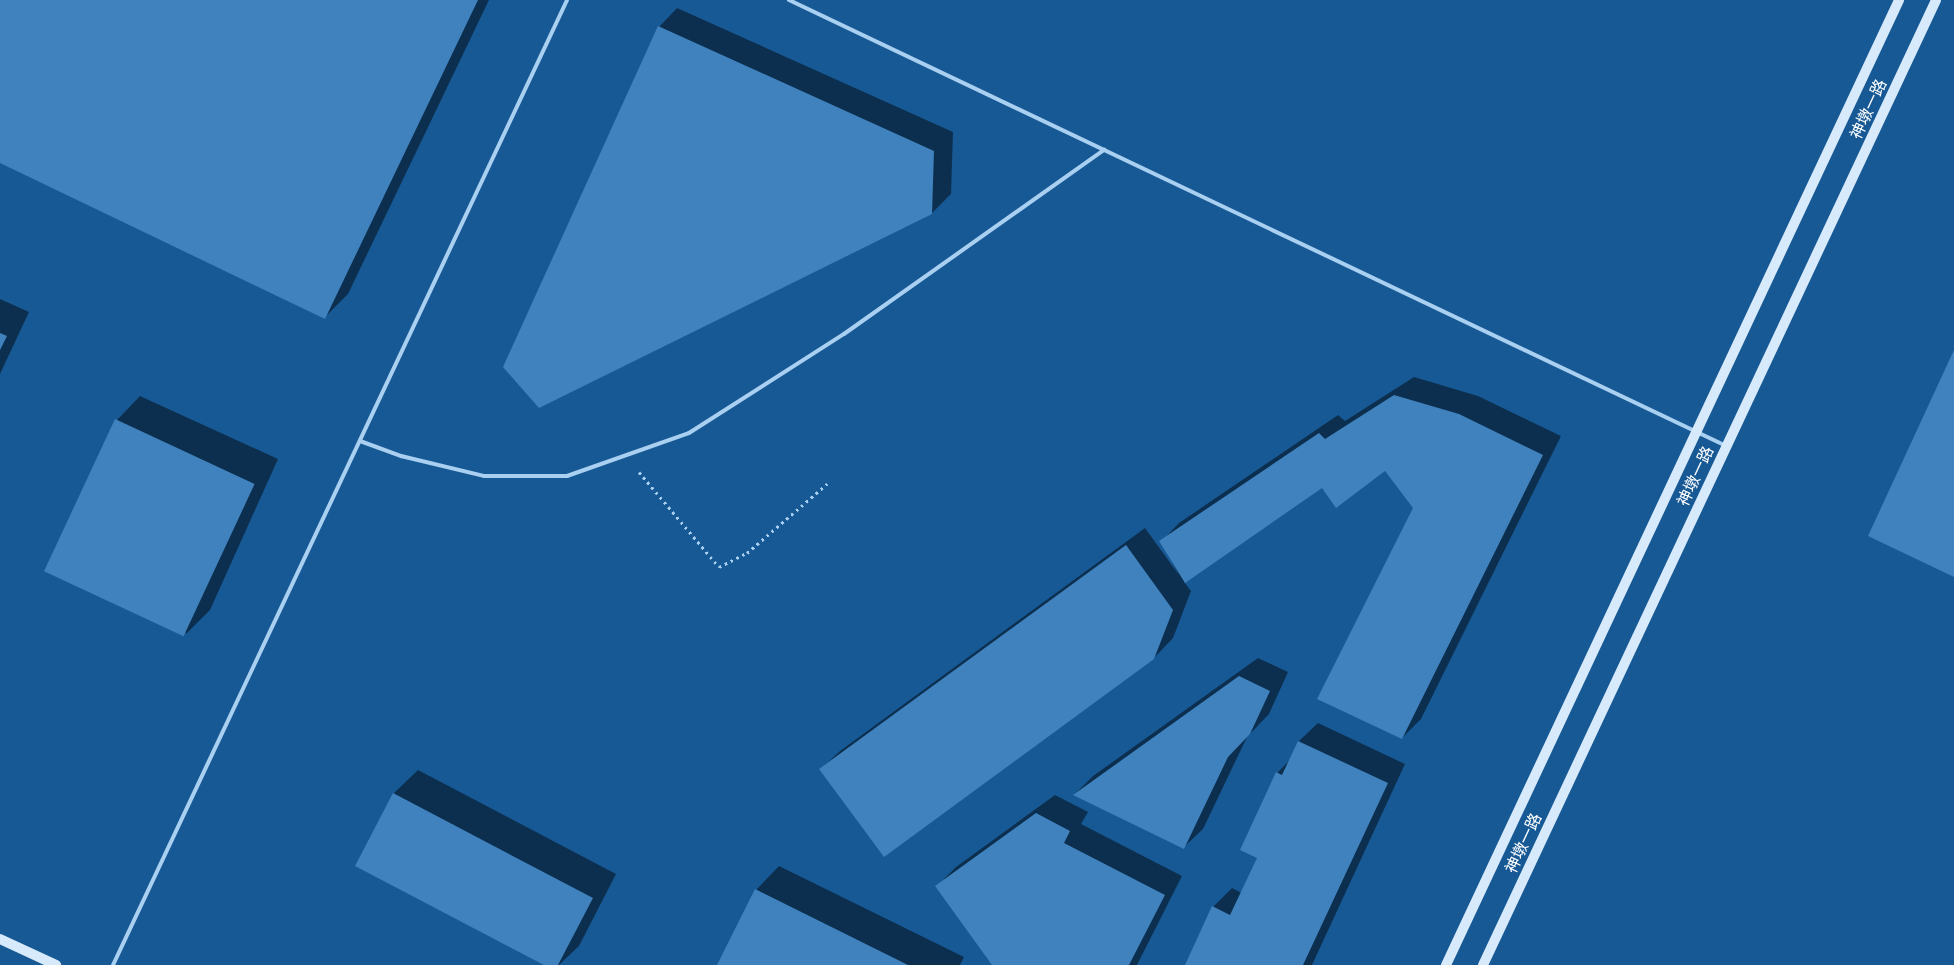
<!DOCTYPE html>
<meta charset="utf-8">
<style>
body{margin:0}
#map{position:relative;width:1954px;height:965px;overflow:hidden;background:#175995;font-family:Ubuntu,"Noto Sans SC",sans-serif}
div>[style]{position:absolute}
[style*='--x']{left:calc(var(--x)*1px);top:calc(var(--y)*1px);width:calc(var(--w)*1px);rotate:calc(var(--a)*1deg)}
.shadow>*{inset:0;background:#0007}
.building>*{inset:0;background:#4082bd;transform-origin:0 0}
.path>*{height:3px;margin-top:-1.5px;transform-origin:0;background:repeating-linear-gradient(90deg,#a9cff1 0 2.5px,transparent 0 6.5px)}
.lane>*{height:4px;margin:-2px;padding:0 2px;transform-origin:2px;border-radius:2px;background:#a9cff1}
.secondary>*{height:10px;margin:-5px;padding:0 5px;transform-origin:5px;border-radius:5px;background:#d7eafb}
span{translate:-50% -50%;white-space:nowrap;text-align:center;line-height:1.15;-webkit-text-stroke:4px #175995;paint-order:stroke}
.street-label{font-size:16px;color:#fff}
</style>
<div id="map">
<div class="shadow">
<div style="clip-path:polygon(0 0,489px 0,348px 294px,325px 317px,0 161px)"></div>
<div style="clip-path:polygon(677px 8px,953px 132px,951px 194px,932px 213px,659px 27px)"></div>
<div style="clip-path:polygon(0 299px,29px 312px,0 374px)"></div>
<div style="clip-path:polygon(1414px 377px,1478px 396px,1561px 436px,1421px 719px,1402px 738px,1414px 508px,1386px 470px,1323px 486px,1184px 582px,1191px 591px,1173px 638px,1154px 658px,821px 769px,840px 751px,1145px 528px,1179px 575px,1161px 542px,1179px 523px,1338px 415px,1345px 421px)"></div>
<div style="clip-path:polygon(140px 396px,278px 459px,210px 610px,186px 634px,117px 420px)"></div>
<div style="clip-path:polygon(1258px 658px,1288px 672px,1269px 714px,1247px 737px,1203px 829px,1184px 847px,1075px 794px,1093px 776px)"></div>
<div style="clip-path:polygon(1318px 723px,1405px 764px,1312px 965px,1186px 965px,1213px 907px,1232px 888px,1242px 893px,1259px 858px,1277px 773px,1290px 760px,1299px 741px)"></div>
<div style="clip-path:polygon(418px 770px,616px 874px,579px 946px,559px 965px,547px 965px,357px 865px,394px 793px)"></div>
<div style="clip-path:polygon(1055px 795px,1088px 812px,1081px 824px,1182px 876px,1137px 965px,994px 965px,937px 886px,956px 867px)"></div>
<div style="clip-path:polygon(779px 866px,964px 957px,960px 965px,718px 965px,756px 890px)"></div>
</div>
<div class="building">
<div style="clip-path:polygon(0 0,478px 0,325px 319px,0 163px)"></div>
<div style="clip-path:polygon(658px 26px,934px 151px,932px 214px,539px 408px,503px 367px)"></div>
<div style="clip-path:polygon(0 333px,7px 336px,0 350px)"></div>
<div style="clip-path:polygon(1954px 350px,1954px 577px,1868px 536px)"></div>
<div style="clip-path:polygon(1394px 395px,1459px 414px,1543px 455px,1402px 739px,1317px 699px,1413px 508px,1385px 471px,1336px 508px,1322px 488px,1185px 583px,1159px 541px,1319px 433px,1325px 439px)"></div>
<div style="left:115px;top:419px;width:154px;height:168px;rotate:25deg"></div>
<div style="clip-path:polygon(1126px 545px,1173px 610px,1154px 659px,884px 857px,819px 769px)"></div>
<div style="clip-path:polygon(1239px 676px,1270px 691px,1250px 734px,1228px 757px,1184px 849px,1073px 795px)"></div>
<div style="clip-path:polygon(1298px 741px,1388px 783px,1303px 965px,1185px 965px,1212px 906px,1230px 915px,1257px 858px,1240px 850px,1276px 772px,1282px 775px)"></div>
<div style="clip-path:polygon(393px 793px,593px 898px,558px 965px,544px 965px,355px 866px)"></div>
<div style="clip-path:polygon(1036px 813px,1070px 831px,1064px 843px,1165px 895px,1129px 965px,992px 965px,935px 886px)"></div>
<div style="clip-path:polygon(755px 889px,908px 965px,717px 965px)"></div>
</div>
<div class="path">
<div style="--x:639;--y:472;--w:124;--a:49.9"></div>
<div style="--x:719;--y:567;--w:31;--a:-27"></div>
<div style="--x:747;--y:553;--w:106;--a:-40.8"></div>
</div>
<div class="lane">
<div style="--x:789;--y:0;--w:1038;--a:25.45"></div>
<div style="--x:360;--y:441;--w:44;--a:20.1"></div>
<div style="--x:401;--y:456;--w:85;--a:13.5"></div>
<div style="--x:484;--y:476;--w:83;--a:0"></div>
<div style="--x:567;--y:476;--w:129;--a:-19.4"></div>
<div style="--x:689;--y:433;--w:184;--a:-32.6"></div>
<div style="--x:844;--y:334;--w:319;--a:-35.3"></div>
<div style="--x:113;--y:965;--w:1066;--a:-64.8"></div>
</div>
<div class="secondary">
<div style="--x:0;--y:939;--w:62;--a:24.9"></div>
<div style="--x:1446;--y:965;--w:1066;--a:-64.85"></div>
<div style="--x:1483;--y:965;--w:1066;--a:-64.85"></div>
</div>
<div class="street-label">
<span style="left:1868px;top:109px;rotate:-65deg">神墩一路</span>
<span style="left:1695px;top:476px;rotate:-65deg">神墩一路</span>
<span style="left:1523px;top:843px;rotate:-65deg">神墩一路</span>
</div>
</div>
